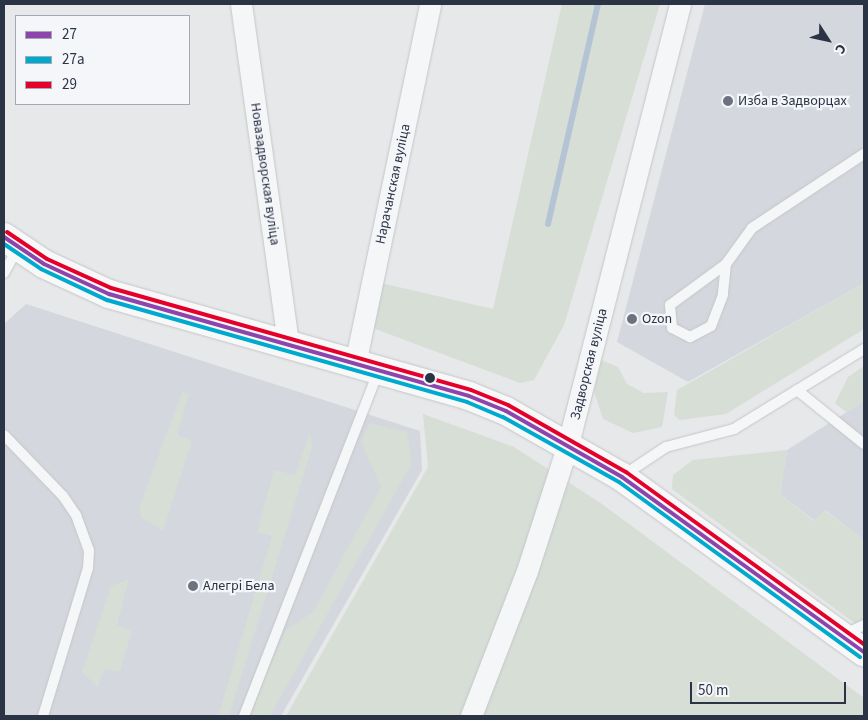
<!DOCTYPE html>
<meta charset="utf-8">
<style>
body{margin:0}
#map{position:relative;width:868px;height:720px;overflow:hidden;background:#e6e8ea;font-family:"Source Sans 3",sans-serif}
div>[style]{position:absolute}
[style*='--x']{left:calc(var(--x)*1px);top:calc(var(--y)*1px);width:calc(var(--w)*1px);rotate:calc(var(--a)*1deg)}
.built>*{inset:0;background:#d4d7dd}
.green>*{inset:0;background:#d6ded6}
.stream>*{height:6px;margin:-3px;padding:0 3px;transform-origin:3px;border-radius:3px;background:#b4c4d5}
.roads{filter:drop-shadow(0 0 1px #c4c6c8) drop-shadow(0 0 1px #c4c6c8)}
.lane>*{height:10px;margin:-5px;padding:0 5px;transform-origin:5px;border-radius:5px;background:#f5f6f7}
.street>*{height:21px;margin:-10.5px;padding:0 10.5px;transform-origin:10.5px;border-radius:10.5px;background:#f5f6f7}
.secondary>*{height:28px;margin:-14px;padding:0 14px;transform-origin:14px;border-radius:14px;background:#f8f8f8}
.bus-1>*{height:4px;margin:-2px;padding:0 2px;transform-origin:2px;border-radius:2px;background:#8e44ad}
.bus-2>*{height:4px;margin:-2px;padding:0 2px;transform-origin:2px;border-radius:2px;background:#00a9ce}
.bus-3>*{height:4px;margin:-2px;padding:0 2px;transform-origin:2px;border-radius:2px;background:#e4002b}
.dots>*{width:14px;height:14px;translate:-50% -50%;box-sizing:border-box;border:2px solid #f4f6f9;border-radius:50%}
span{translate:-50% -50%;white-space:nowrap;text-align:center;line-height:1.15;-webkit-text-stroke:4.5px #f4f6f9;paint-order:stroke}
.poi-label{font-size:14px;color:#2b3445}
.left{translate:0 -50%;text-align:left}
.street-label{font-size:14px;color:#2b3445}
.frame{position:absolute;inset:0;border:5px solid #2b3445;pointer-events:none}
.legend{position:absolute;left:15px;top:15px;width:175px;height:90px;box-sizing:border-box;background:#f4f6f9;border:1px solid #a4a8b1;margin:0;padding:6px 9px;list-style:none;font-size:15px;color:#2b3445}
.legend li{display:flex;align-items:center;gap:10px;height:25px}
.legend b{width:25px;border:1px solid #a4a8b1}
.north{position:absolute;left:803px;top:15px;width:50px;height:50px;-webkit-text-stroke:4px #f4f6f9;paint-order:stroke;rotate:125deg;font-size:14px;font-weight:700;line-height:20px;text-align:center;color:#2b3445}
.north::after{content:'';display:block;margin:auto;width:18px;height:22px;background:#2b3445;clip-path:polygon(50% 0,100% 100%,50% 72%,0 100%)}
.scale{position:absolute;left:690px;top:682px;width:156px;height:22px;box-sizing:border-box;border:2px solid #2b3445;border-top:0;padding-left:6px;font-size:15px;line-height:18px;white-space:nowrap;color:#2b3445;-webkit-text-stroke:4px #f4f6f9;paint-order:stroke}
</style>
<div id="map">
<div class="built">
<div style="clip-path:polygon(705px 4px,864px 4px,864px 283px,688px 382px,617px 342px)"></div>
<div style="clip-path:polygon(26px 304px,420px 431px,422px 470px,281px 716px,4px 716px,4px 324px)"></div>
<div style="clip-path:polygon(864px 401px,864px 540px,825px 510px,815px 521px,780px 494px,787px 450px)"></div>
</div>
<div class="green">
<div style="clip-path:polygon(562px 4px,660px 4px,564px 325px,534px 380px,520px 383px,370px 327px,381px 283px,493px 309px)"></div>
<div style="clip-path:polygon(864px 283px,864px 329px,726px 414px,680px 420px,674px 415px,677px 390px)"></div>
<div style="clip-path:polygon(601px 360px,618px 367px,627px 384px,644px 393px,668px 392px,662px 427px,633px 433px,603px 419px,594px 392px)"></div>
<div style="clip-path:polygon(864px 366px,864px 401px,846px 412px,835px 403px,848px 377px)"></div>
<div style="clip-path:polygon(182px 392px,189px 394px,177px 435px,192px 441px,163px 531px,141px 517px,139px 508px)"></div>
<div style="clip-path:polygon(423px 414px,514px 447px,602px 504px,864px 698px,864px 716px,286px 716px,428px 467px)"></div>
<div style="clip-path:polygon(370px 423px,407px 432px,412px 463px,270px 716px,249px 716px,286px 630px,313px 612px,381px 487px,361px 442px)"></div>
<div style="clip-path:polygon(310px 432px,312px 448px,229px 716px,218px 716px,272px 536px,257px 532px,274px 470px,295px 475px)"></div>
<div style="clip-path:polygon(787px 450px,780px 494px,814px 521px,824px 510px,864px 540px,864px 630px,672px 489px,673px 475px,693px 460px)"></div>
<div style="clip-path:polygon(129px 579px,117px 625px,132px 630px,120px 672px,104px 669px,98px 687px,82px 672px,111px 586px)"></div>
</div>
<div class="stream">
<div style="--x:548;--y:224;--w:226;--a:-77.2"></div>
</div>
<div class="roads">
<div class="lane">
<div style="--x:726;--y:264;--w:31;--a:96"></div>
<div style="--x:723;--y:295;--w:33;--a:111"></div>
<div style="--x:711;--y:326;--w:24;--a:152"></div>
<div style="--x:690;--y:337;--w:20;--a:-153"></div>
<div style="--x:672;--y:328;--w:23;--a:-95"></div>
<div style="--x:670;--y:305;--w:69;--a:-36.2"></div>
<div style="--x:726;--y:264;--w:44;--a:-54.2"></div>
<div style="--x:752;--y:228;--w:134;--a:-33.5"></div>
<div style="--x:4;--y:273;--w:29;--a:-61"></div>
<div style="--x:797;--y:390;--w:86;--a:38.9"></div>
<div style="--x:4;--y:435;--w:85;--a:46"></div>
<div style="--x:63;--y:496;--w:23;--a:56"></div>
<div style="--x:76;--y:515;--w:37;--a:70"></div>
<div style="--x:89;--y:550;--w:18;--a:93"></div>
<div style="--x:88;--y:568;--w:155;--a:106.9"></div>
<div style="--x:624;--y:475;--w:50;--a:-33.7"></div>
<div style="--x:666;--y:447;--w:70;--a:-14.8"></div>
<div style="--x:734;--y:429;--w:153;--a:-31.6"></div>
<div style="--x:845;--y:634;--w:21;--a:-25"></div>
<div style="--x:244;--y:716;--w:369;--a:-68.7"></div>
</div>
<div class="street">
<div style="--x:241;--y:4;--w:343;--a:82.1"></div>
<div style="--x:355;--y:364;--w:368;--a:-78.2"></div>
<div style="--x:471;--y:716;--w:155;--a:-68.9"></div>
<div style="--x:527;--y:571;--w:133;--a:-72.1"></div>
<div style="--x:568;--y:444;--w:454;--a:-75.7"></div>
</div>
<div class="secondary">
<div style="--x:4;--y:237;--w:48;--a:34"></div>
<div style="--x:44;--y:264;--w:72;--a:24.8"></div>
<div style="--x:109;--y:294;--w:374;--a:15.8"></div>
<div style="--x:469;--y:396;--w:40;--a:22"></div>
<div style="--x:506;--y:411;--w:133;--a:29.6"></div>
<div style="--x:622;--y:477;--w:299;--a:35.9"></div>
</div>
</div>
<div class="bus-1">
<div style="--x:4;--y:237;--w:48;--a:34"></div>
<div style="--x:44;--y:264;--w:72;--a:24.8"></div>
<div style="--x:109;--y:294;--w:374;--a:15.8"></div>
<div style="--x:469;--y:396;--w:40;--a:22"></div>
<div style="--x:506;--y:411;--w:133;--a:29.6"></div>
<div style="--x:622;--y:477;--w:299;--a:35.9"></div>
</div>
<div class="bus-2">
<div style="--x:4;--y:244;--w:45;--a:34"></div>
<div style="--x:41;--y:269;--w:73;--a:25.2"></div>
<div style="--x:107;--y:300;--w:374;--a:15.8"></div>
<div style="--x:467;--y:402;--w:39;--a:23"></div>
<div style="--x:503;--y:417;--w:133;--a:29.3"></div>
<div style="--x:619;--y:482;--w:298;--a:36"></div>
</div>
<div class="bus-3">
<div style="--x:7;--y:232;--w:48;--a:34"></div>
<div style="--x:47;--y:259;--w:70;--a:24.4"></div>
<div style="--x:111;--y:288;--w:374;--a:15.8"></div>
<div style="--x:471;--y:390;--w:40;--a:22"></div>
<div style="--x:508;--y:405;--w:136;--a:29.6"></div>
<div style="--x:626;--y:472;--w:294;--a:35.9"></div>
</div>
<div class="dots">
<div style="left:728px;top:101px;background:#6c737f"></div>
<div style="left:632px;top:319px;background:#6c737f"></div>
<div style="left:430px;top:378px;background:#2b3445"></div>
<div style="left:193px;top:586px;background:#6c737f"></div>
</div>
<div class="poi-label">
<span class="left" style="left:738px;top:101px">Изба в Задворцах</span>
<span class="left" style="left:642px;top:319px">Ozon</span>
<span class="left" style="left:203px;top:586px">Алегрі Бела</span>
</div>
<div class="street-label">
<span style="left:265px;top:174px;rotate:82deg">Новазадворская вуліца</span>
<span style="left:393px;top:184px;rotate:-78deg">Нарачанская вуліца</span>
<span style="left:589px;top:364px;rotate:-76deg">Задворская вуліца</span>
</div>
<div class="frame"></div>
<ul class="legend">
<li><b style="height:6px;background:#8e44ad"></b>27</li>
<li><b style="height:6px;background:#00a9ce"></b>27а</li>
<li><b style="height:6px;background:#e4002b"></b>29</li>
</ul>
<div class="north">С</div>
<div class="scale">50 m</div>
</div>
